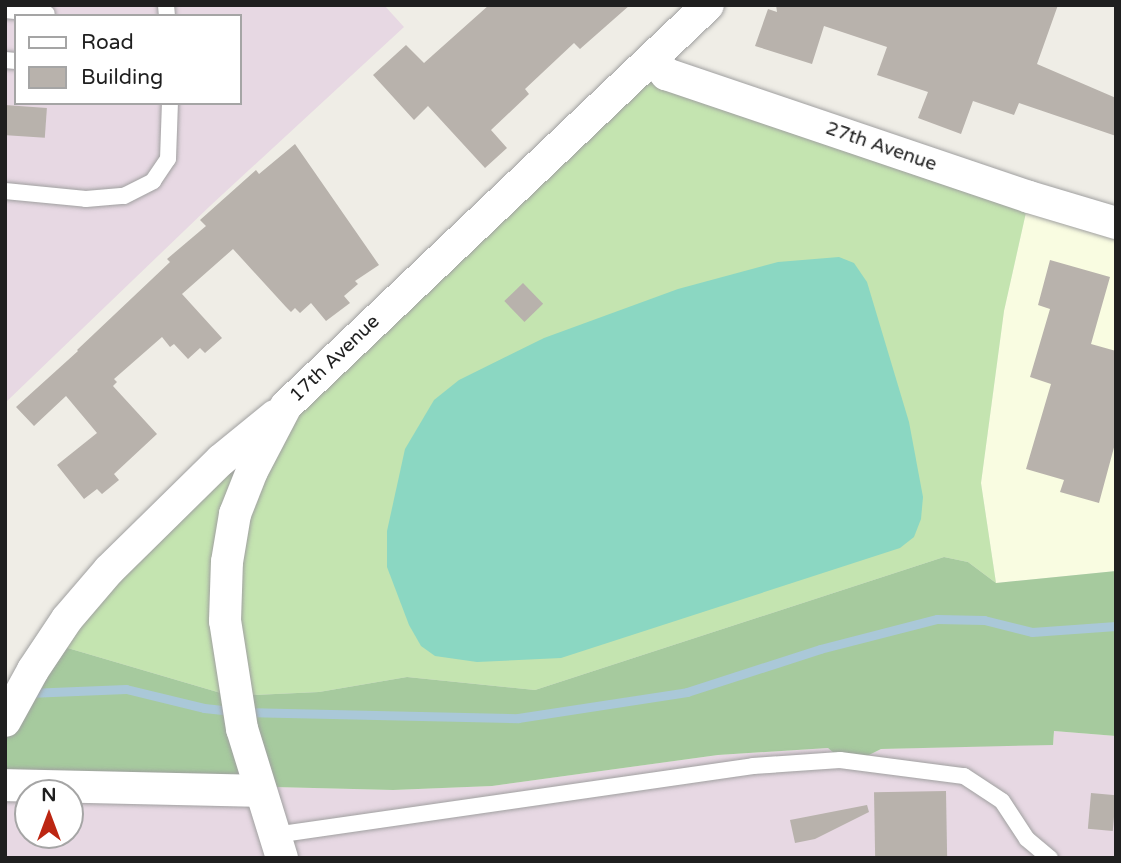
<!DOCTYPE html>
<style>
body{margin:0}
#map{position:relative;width:1121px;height:863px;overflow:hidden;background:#efede6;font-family:"Varela Round",sans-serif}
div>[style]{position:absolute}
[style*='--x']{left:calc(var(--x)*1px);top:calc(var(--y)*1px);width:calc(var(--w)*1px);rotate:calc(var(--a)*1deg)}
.industrial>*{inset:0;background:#e7d8e3}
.education>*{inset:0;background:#f9fce1}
.grass>*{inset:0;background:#c4e4b0}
.forest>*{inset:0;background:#a6ca9e}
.pitch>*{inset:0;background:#8bd7c2}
.stream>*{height:9px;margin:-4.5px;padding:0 4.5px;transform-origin:4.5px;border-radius:4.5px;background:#aac8d8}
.building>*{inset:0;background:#b8b2ac;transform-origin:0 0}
.roads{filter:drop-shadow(0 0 2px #a0a0a0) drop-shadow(0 0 2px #a0a0a0)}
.lane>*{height:16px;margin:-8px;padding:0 8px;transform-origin:8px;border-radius:8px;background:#fff}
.street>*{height:32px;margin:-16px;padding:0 16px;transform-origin:16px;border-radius:16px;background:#fff}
span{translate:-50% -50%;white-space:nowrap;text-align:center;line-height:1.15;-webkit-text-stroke:5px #fff;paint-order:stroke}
.street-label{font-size:19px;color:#1f1f1f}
.frame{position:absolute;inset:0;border:7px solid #1f1f1f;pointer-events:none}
.legend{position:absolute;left:14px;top:14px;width:228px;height:91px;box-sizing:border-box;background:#fff;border:2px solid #a5a5a5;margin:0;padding:9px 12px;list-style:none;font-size:21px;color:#1f1f1f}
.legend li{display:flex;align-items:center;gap:14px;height:35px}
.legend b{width:35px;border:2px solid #a5a5a5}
.north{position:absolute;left:14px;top:779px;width:70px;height:70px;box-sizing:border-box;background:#fff;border:2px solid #a5a5a5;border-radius:50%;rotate:0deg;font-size:19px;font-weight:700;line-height:28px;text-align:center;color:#1f1f1f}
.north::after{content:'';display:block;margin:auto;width:24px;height:32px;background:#bc2612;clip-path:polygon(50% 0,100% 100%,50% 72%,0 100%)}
</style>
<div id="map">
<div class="industrial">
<div style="clip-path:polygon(evenodd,5px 5px,384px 5px,404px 27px,210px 206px,5px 403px,5px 5px,16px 16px,240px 16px,240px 103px,16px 103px,16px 16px)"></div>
<div style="clip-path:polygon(evenodd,1054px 731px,1116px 736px,1116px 858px,5px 858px,5px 780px,393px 790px,492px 786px,718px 755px,828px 748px,840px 758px,863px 758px,881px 749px,1053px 744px,1054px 731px,28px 793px,70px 793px,70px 835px,28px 835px,28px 793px)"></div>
</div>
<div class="education">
<div style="clip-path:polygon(1029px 199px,1116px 225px,1116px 571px,996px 583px,981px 483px,1004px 311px)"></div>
</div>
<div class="grass">
<div style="clip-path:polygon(653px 61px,1029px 199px,1004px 311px,981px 483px,996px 583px,968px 562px,944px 557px,535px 690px,407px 677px,319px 692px,231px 696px,54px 644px)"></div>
</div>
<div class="forest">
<div style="clip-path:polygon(944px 557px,968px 562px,996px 583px,1116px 571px,1116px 736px,1054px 731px,1053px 745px,881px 749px,863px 758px,840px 758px,828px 748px,718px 755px,492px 786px,393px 790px,5px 780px,5px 736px,54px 644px,231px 696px,319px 692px,407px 677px,535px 690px)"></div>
</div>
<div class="pitch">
<div style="clip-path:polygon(839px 257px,854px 263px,867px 282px,909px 422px,923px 497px,921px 519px,914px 537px,900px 548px,561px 658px,477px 662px,435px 656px,421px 646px,409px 625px,387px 567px,387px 531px,405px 449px,434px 400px,459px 380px,544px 338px,678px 289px,778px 262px)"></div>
</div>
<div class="stream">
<div style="--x:28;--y:693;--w:98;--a:-2.3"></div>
<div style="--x:126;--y:689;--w:80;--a:13.7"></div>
<div style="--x:204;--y:708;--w:28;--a:6"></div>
<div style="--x:246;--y:712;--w:272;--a:1.3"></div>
<div style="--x:518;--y:718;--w:171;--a:-8.7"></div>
<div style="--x:687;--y:692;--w:140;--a:-17.9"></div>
<div style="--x:820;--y:649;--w:121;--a:-14.4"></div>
<div style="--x:937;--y:619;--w:47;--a:1.2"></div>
<div style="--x:984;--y:620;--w:49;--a:14"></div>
<div style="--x:1032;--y:632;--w:84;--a:-4.1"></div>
</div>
<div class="building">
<div style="clip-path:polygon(489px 5px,630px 5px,580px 49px,574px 43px,525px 89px,529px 94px,491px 130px,507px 148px,485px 168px,428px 106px,414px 120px,373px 75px,406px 45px,424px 63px)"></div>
<div style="clip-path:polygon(776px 5px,1058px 5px,1037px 64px,1116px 98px,1116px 136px,1019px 103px,1014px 115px,973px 101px,961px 134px,918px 118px,928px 92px,877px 75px,887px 47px,824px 26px,812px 64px,755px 46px,768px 9px,777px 12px)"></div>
<div style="left:5px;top:105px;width:42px;height:30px;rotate:4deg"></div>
<div style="clip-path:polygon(295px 144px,379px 265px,355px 281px,358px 284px,344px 296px,350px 303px,326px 321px,311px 303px,300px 313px,295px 308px,291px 312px,286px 307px,233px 249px,182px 294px,222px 338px,205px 353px,200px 348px,188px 359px,174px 344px,170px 347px,162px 337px,114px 379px,117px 382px,113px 386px,157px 434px,114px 474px,119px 480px,102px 494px,97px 489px,84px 499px,57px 465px,97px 433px,66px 396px,34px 426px,16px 407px,78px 351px,77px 350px,170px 262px,167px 259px,206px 226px,200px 220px,256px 170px,259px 174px)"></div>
<div style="clip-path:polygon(1050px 260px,1110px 277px,1091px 344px,1116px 351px,1116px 440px,1099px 503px,1060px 492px,1064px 480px,1026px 469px,1051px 384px,1030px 377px,1050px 309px,1038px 305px)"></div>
<div style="left:523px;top:283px;width:29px;height:26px;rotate:46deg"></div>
<div style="left:946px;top:791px;width:67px;height:72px;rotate:89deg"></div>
<div style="left:1091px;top:793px;width:25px;height:36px;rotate:5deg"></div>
<div style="clip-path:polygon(867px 805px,869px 812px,815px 839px,795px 843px,790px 820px)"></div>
</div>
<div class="roads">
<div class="lane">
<div style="--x:166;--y:5;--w:11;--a:85"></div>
<div style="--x:5;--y:10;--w:42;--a:5.4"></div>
<div style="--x:5;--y:60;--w:11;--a:5"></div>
<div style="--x:5;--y:191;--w:81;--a:5.6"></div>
<div style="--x:86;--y:199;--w:38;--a:-5"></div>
<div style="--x:124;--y:196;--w:33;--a:-27"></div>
<div style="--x:153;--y:181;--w:27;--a:-56"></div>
<div style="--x:168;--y:159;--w:56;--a:-88"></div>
<div style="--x:275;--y:835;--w:483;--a:-8.2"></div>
<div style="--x:753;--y:766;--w:87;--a:-3.9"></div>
<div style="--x:840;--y:760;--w:125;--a:7.4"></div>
<div style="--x:964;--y:776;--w:45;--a:33.3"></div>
<div style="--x:1002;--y:801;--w:45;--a:56.7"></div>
<div style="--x:1027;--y:839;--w:30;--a:40"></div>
</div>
<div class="street">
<div style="--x:653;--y:58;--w:21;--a:51"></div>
<div style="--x:666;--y:74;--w:383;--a:18.7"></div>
<div style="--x:1029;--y:197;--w:91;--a:16.6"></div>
<div style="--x:5;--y:721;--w:58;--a:-61.2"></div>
<div style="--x:33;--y:670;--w:61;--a:-56.3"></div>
<div style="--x:67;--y:619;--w:65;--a:-49.4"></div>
<div style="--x:109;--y:570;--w:157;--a:-44.5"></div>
<div style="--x:221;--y:460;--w:70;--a:-39.2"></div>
<div style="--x:5;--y:785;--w:255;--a:1.3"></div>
<div style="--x:282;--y:858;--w:135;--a:-107.2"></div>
<div style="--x:242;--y:729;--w:109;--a:-98.9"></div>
<div style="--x:225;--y:621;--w:59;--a:-88.1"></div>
<div style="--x:227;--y:562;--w:49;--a:-80.5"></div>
<div style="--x:235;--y:514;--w:46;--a:-68.4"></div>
<div style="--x:252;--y:471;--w:73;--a:-62.4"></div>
<div style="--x:286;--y:406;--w:582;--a:-43.54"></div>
</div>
</div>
<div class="street-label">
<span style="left:881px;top:147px;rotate:19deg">27th Avenue</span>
<span style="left:335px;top:359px;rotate:-44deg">17th Avenue</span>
</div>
<div class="frame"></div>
<ul class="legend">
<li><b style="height:9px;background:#fff"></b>Road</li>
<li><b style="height:19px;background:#b8b2ac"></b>Building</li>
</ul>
<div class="north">N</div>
</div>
